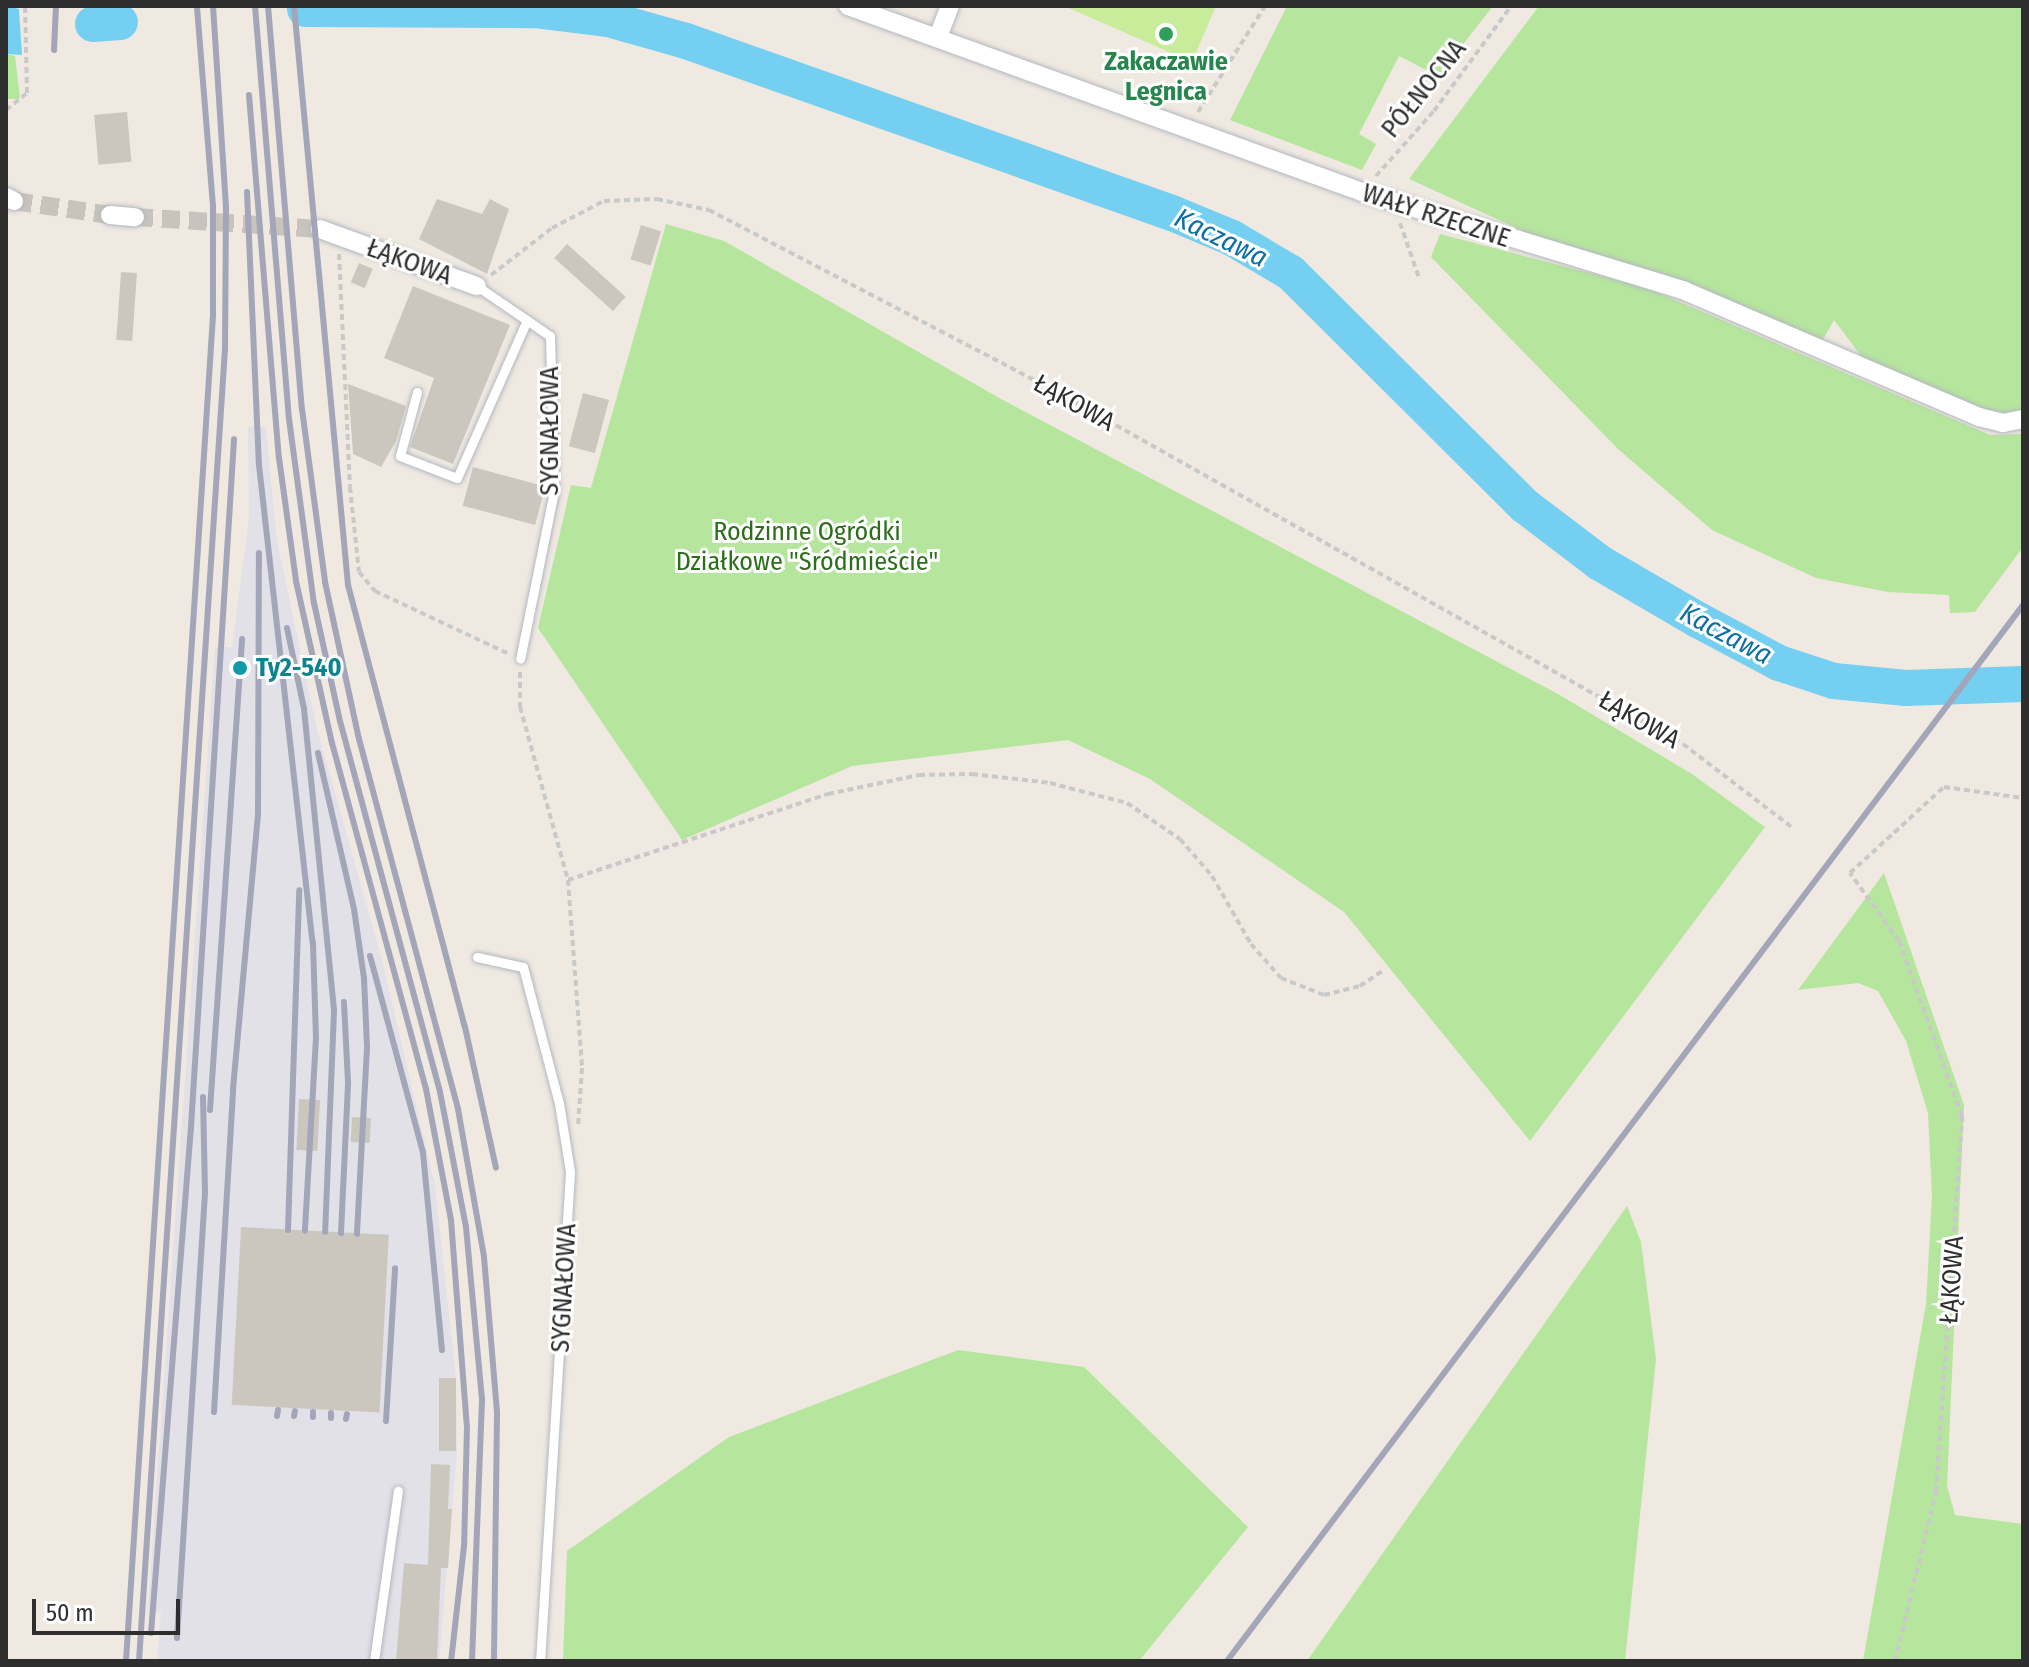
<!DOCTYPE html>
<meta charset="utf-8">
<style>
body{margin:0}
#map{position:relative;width:2029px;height:1667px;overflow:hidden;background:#efe9e1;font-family:"Fira Sans Condensed",sans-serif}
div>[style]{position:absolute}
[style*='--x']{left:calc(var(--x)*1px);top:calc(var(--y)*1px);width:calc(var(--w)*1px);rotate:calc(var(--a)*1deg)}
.industrial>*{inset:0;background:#e3e1e8}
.green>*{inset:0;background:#b6e59e}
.pitch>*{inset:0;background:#c9ec9a}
.water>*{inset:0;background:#75cff0}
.river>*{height:36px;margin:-18px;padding:0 18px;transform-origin:18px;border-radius:18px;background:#75cff0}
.building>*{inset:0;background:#cbc7bf;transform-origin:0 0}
.street-tunnel>*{height:18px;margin-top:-9px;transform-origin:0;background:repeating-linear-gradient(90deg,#c8c4bd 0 18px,transparent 0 27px)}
.path>*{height:4px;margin-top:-2px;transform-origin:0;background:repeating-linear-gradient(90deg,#c9c9c9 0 6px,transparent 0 10px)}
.roads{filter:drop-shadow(0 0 2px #b4b7c1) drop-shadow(0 0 2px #b4b7c1)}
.lane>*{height:9px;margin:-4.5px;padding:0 4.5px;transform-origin:4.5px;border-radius:4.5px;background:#fff}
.street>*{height:18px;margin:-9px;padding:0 9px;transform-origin:9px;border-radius:9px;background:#fff}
.rail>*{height:6px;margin:-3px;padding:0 3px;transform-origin:3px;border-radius:3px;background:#a3a6b8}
.dots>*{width:22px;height:22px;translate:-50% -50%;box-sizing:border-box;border:4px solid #fff;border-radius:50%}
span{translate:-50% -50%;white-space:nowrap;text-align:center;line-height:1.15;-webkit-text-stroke:6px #fff;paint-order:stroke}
.leisure-label{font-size:26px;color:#27864d;font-weight:700}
.street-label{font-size:26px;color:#2e2e2e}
.park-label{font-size:26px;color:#2c6e1b}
.culture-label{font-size:26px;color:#0d838f;font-weight:700}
.left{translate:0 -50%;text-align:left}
.water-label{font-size:28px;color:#0d6fa3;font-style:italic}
.frame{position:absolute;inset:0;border:8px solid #2e2e2e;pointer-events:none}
.scale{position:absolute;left:32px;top:1599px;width:148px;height:36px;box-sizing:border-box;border:4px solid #2e2e2e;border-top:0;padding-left:10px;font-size:24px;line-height:28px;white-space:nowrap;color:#2e2e2e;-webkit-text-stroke:6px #fff;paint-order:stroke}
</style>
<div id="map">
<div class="industrial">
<div style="clip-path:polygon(248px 427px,266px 427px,277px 541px,317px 729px,382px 960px,435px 1186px,456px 1378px,457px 1451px,439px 1661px,157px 1661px,161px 1612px,148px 1610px,215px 647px,232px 647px,249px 519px)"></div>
</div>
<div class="green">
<div style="clip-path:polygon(1287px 6px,1493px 6px,1438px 76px,1399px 56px,1359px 134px,1376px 144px,1362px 170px,1230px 120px)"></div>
<div style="clip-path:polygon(1539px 6px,2023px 6px,2023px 411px,1993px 414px,1864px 360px,1834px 320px,1822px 341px,1660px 273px,1545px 241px,1409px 179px)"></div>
<div style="clip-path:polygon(6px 54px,15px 56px,20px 99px,6px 99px)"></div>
<div style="clip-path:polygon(666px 224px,724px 241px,1001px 399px,1558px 694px,1692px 774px,1765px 827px,1530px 1141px,1344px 912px,1150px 779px,1068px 740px,852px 766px,682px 840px,538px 628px,571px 485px,591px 488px)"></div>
<div style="clip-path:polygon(1440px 234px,1647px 288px,1990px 435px,2023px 434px,2023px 547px,1975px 612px,1950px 613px,1949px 595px,1888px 592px,1816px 578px,1712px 530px,1618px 449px,1431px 257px)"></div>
<div style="clip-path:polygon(1884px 873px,1964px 1105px,1947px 1486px,1955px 1515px,2023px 1524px,2023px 1661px,1863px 1661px,1926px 1304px,1932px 1196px,1928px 1113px,1906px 1041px,1878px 991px,1858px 983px,1798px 990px)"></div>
<div style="clip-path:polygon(1627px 1206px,1641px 1242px,1656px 1359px,1625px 1661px,1307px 1661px)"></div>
<div style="clip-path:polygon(958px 1350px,1084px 1367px,1248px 1527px,1139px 1661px,563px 1661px,567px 1551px,729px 1437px)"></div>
</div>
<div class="pitch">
<div style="clip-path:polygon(1064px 6px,1216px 6px,1192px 62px)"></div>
</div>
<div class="water">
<div style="clip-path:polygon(6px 6px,19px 9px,22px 55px,6px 54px)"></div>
</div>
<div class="river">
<div style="--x:305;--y:9;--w:229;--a:0.3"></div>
<div style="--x:534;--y:10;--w:75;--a:6.9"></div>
<div style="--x:608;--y:19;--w:81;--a:15.8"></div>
<div style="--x:686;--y:41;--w:516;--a:19.49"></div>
<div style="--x:1172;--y:213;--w:65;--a:22.6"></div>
<div style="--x:1232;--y:238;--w:69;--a:30.7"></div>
<div style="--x:1291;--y:273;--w:330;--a:44.9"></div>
<div style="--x:1525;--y:506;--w:94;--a:37.2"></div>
<div style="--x:1600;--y:563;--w:113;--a:30.2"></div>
<div style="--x:1698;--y:620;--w:92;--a:28"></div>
<div style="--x:1779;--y:663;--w:58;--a:18.1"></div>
<div style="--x:1834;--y:681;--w:72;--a:5.6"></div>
<div style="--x:1906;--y:688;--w:117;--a:-2"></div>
<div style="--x:93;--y:24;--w:27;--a:-4"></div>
</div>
<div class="building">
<div style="left:127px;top:112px;width:50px;height:33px;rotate:85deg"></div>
<div style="clip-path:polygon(437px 199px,482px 214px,490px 199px,509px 209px,487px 274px,419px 239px)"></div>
<div style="left:641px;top:225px;width:21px;height:36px;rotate:17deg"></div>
<div style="left:567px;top:244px;width:79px;height:19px;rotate:42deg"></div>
<div style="left:359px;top:263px;width:15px;height:21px;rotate:23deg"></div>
<div style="left:121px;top:272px;width:16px;height:68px;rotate:4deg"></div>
<div style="clip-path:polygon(413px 286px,510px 325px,453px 464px,410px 447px,434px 378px,384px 358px)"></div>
<div style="clip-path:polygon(348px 384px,406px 406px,396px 441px,381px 467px,353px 454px)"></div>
<div style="left:583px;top:393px;width:27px;height:55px;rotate:15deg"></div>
<div style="left:473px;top:467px;width:75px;height:40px;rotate:15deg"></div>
<div style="left:299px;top:1099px;width:21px;height:51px;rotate:3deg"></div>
<div style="left:352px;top:1117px;width:19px;height:25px;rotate:3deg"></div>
<div style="left:241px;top:1227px;width:148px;height:178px;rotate:3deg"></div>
<div style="left:439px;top:1378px;width:17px;height:73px"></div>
<div style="clip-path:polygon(431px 1464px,450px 1465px,448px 1509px,452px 1509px,448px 1568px,441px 1568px,437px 1661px,396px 1661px,404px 1563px,428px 1565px)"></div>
</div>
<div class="street-tunnel">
<div style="--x:14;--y:201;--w:97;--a:8.3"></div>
<div style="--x:135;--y:217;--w:185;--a:3.7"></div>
</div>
<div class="path">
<div style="--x:6;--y:110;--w:27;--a:-39"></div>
<div style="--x:27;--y:93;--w:87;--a:-91.3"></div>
<div style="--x:1198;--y:112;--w:125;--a:-57.7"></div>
<div style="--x:1376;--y:176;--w:87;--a:-48.3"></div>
<div style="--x:1434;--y:111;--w:130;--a:-53.7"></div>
<div style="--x:1400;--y:223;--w:58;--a:70.9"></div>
<div style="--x:339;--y:254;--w:233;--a:87.3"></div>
<div style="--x:350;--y:487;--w:85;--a:84"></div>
<div style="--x:359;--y:572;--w:25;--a:50"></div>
<div style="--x:375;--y:591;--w:148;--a:25.2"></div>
<div style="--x:491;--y:275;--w:77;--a:-37.6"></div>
<div style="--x:552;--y:228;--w:59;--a:-27.4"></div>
<div style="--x:604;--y:201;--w:53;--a:-2.2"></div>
<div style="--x:657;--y:199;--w:53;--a:11.9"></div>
<div style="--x:709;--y:210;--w:390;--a:27.6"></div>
<div style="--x:1055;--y:391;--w:720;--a:29.34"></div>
<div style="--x:1683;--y:744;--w:140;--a:37.4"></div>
<div style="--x:520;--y:672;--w:35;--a:90"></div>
<div style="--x:520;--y:707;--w:180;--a:74.5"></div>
<div style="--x:568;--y:880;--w:189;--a:85.7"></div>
<div style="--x:582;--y:1068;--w:59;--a:93.9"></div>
<div style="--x:568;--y:880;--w:274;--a:-18.3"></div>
<div style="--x:828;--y:794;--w:93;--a:-11.8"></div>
<div style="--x:919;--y:775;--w:53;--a:-1.1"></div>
<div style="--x:972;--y:774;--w:79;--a:6.6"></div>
<div style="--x:1050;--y:783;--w:80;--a:14.6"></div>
<div style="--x:1127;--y:803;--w:64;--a:34.2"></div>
<div style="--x:1180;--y:839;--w:49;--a:49.1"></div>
<div style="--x:1212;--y:876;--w:78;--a:60.2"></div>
<div style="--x:1251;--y:944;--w:45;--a:48.6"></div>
<div style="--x:1281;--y:978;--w:46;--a:21.6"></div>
<div style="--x:1324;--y:995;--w:37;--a:-14"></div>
<div style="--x:1360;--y:986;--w:27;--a:-34"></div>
<div style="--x:1895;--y:1661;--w:175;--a:-76.4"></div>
<div style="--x:1936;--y:1491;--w:376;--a:-86"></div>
<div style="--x:1962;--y:1116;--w:186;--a:-109.8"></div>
<div style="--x:1899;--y:941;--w:84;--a:-125.8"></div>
<div style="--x:1850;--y:873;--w:127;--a:-42.5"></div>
<div style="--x:1944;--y:787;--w:80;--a:7.9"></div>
</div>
<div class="roads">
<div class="lane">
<div style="--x:477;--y:286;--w:88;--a:34.4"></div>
<div style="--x:550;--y:336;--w:155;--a:88.5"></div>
<div style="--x:554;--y:491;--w:171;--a:101.4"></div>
<div style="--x:417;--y:392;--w:66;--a:104.9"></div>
<div style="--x:400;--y:456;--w:61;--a:21.1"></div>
<div style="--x:457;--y:478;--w:173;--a:-66.1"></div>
<div style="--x:477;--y:957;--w:47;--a:12.3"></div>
<div style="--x:523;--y:967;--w:141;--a:75.2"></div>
<div style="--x:559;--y:1103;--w:70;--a:80.9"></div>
<div style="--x:570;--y:1172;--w:490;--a:93.5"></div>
<div style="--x:374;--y:1661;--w:172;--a:-82"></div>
</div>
<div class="street">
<div style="--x:848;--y:6;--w:547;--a:19.89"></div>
<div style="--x:1362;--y:192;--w:338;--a:17"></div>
<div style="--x:1685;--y:291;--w:320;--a:23.2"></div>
<div style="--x:1979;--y:417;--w:25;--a:14"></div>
<div style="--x:2003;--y:423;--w:20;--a:-11"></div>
<div style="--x:938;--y:37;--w:33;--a:-69"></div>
<div style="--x:6;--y:197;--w:9;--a:27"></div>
<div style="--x:110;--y:215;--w:25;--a:5"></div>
<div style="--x:320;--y:229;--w:167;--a:20"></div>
</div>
</div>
<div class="rail">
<div style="--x:255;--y:6;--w:414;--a:85.3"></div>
<div style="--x:289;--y:419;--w:186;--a:82.3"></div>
<div style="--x:314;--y:603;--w:121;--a:77.6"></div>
<div style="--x:340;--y:721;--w:384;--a:74.9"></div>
<div style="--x:440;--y:1092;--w:137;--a:79.1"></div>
<div style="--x:466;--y:1227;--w:174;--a:84.7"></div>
<div style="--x:482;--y:1400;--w:261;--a:92.2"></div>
<div style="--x:268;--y:6;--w:404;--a:85.2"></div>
<div style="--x:302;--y:409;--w:175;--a:82.4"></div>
<div style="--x:325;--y:582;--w:161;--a:77.8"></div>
<div style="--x:359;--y:739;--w:383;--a:75"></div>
<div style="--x:458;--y:1109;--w:150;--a:80"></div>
<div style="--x:484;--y:1257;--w:157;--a:85.2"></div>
<div style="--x:497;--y:1413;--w:248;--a:90.7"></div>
<div style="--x:294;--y:6;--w:582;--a:84.67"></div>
<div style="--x:348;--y:585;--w:457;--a:75.2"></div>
<div style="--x:465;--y:1027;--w:144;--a:77.6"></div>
<div style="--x:54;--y:50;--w:44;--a:-87.4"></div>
<div style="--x:249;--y:95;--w:364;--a:85.3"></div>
<div style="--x:279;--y:458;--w:124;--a:82.1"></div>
<div style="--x:296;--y:581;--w:166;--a:77.5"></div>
<div style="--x:332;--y:743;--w:359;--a:74.8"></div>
<div style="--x:426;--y:1089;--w:133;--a:79.2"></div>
<div style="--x:451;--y:1220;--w:208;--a:85.6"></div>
<div style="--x:467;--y:1427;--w:119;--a:91.4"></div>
<div style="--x:464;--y:1546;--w:116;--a:96.4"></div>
<div style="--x:247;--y:192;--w:273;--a:87.5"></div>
<div style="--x:259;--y:465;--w:481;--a:83.6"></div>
<div style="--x:313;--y:943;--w:95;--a:88.2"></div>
<div style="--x:316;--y:1038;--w:193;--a:93.3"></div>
<div style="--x:287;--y:628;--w:83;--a:78.1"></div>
<div style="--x:304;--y:709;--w:303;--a:84.3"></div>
<div style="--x:334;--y:1011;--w:221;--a:92.3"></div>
<div style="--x:318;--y:753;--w:160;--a:77"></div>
<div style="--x:354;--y:909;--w:70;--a:81.8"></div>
<div style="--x:364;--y:978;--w:70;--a:87.5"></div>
<div style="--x:367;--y:1048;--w:186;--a:93.1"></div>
<div style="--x:370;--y:956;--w:204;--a:74.9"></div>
<div style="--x:423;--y:1153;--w:198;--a:84.5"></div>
<div style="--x:210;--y:1110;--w:472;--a:-86.1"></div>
<div style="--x:288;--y:1230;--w:340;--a:-88.1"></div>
<div style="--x:341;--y:1233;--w:151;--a:-87.3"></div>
<div style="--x:348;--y:1082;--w:80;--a:-92.9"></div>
<div style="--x:214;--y:1412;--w:324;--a:-86.6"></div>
<div style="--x:233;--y:1089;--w:277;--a:-84.8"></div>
<div style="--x:258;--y:813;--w:260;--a:-89.8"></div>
<div style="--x:277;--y:1416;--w:6;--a:-81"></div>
<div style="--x:294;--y:1416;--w:5;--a:-79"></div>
<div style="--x:313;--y:1417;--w:5;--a:-90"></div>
<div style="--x:331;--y:1418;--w:5;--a:-90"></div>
<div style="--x:346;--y:1419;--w:5;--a:-79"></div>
<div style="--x:386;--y:1421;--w:153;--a:-86.6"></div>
<div style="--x:151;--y:1633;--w:508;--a:-85.48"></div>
<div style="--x:191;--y:1127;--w:689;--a:-86.42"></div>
<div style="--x:177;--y:1638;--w:447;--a:-86.4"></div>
<div style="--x:205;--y:1192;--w:95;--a:-91.2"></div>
<div style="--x:126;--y:1661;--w:1349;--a:-86.3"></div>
<div style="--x:213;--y:315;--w:109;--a:-90"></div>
<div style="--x:213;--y:206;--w:201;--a:-94.6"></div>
<div style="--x:139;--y:1661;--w:1316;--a:-86.25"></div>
<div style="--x:225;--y:348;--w:141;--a:-89.6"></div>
<div style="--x:226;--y:207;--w:201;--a:-93.7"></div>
<div style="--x:1227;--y:1661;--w:1322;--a:-52.99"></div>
</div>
<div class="dots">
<div style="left:1166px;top:34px;background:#2e9e5b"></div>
<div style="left:240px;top:668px;background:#0f9aa8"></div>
</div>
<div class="leisure-label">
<span style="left:1166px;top:77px">Zakaczawie<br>Legnica</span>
</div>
<div class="street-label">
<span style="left:1424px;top:89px;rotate:-51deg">PÓŁNOCNA</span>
<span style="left:1436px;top:216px;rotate:18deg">WAŁY RZECZNE</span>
<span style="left:409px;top:262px;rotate:20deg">ŁĄKOWA</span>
<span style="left:1074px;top:403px;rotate:29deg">ŁĄKOWA</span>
<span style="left:550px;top:431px;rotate:-90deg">SYGNAŁOWA</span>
<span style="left:1639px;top:720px;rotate:30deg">ŁĄKOWA</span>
<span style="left:1952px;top:1280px;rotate:-86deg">ŁĄKOWA</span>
<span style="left:564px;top:1288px;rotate:-87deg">SYGNAŁOWA</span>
</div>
<div class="park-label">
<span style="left:807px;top:547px">Rodzinne Ogródki<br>Działkowe "Śródmieście"</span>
</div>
<div class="culture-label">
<span class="left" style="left:256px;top:668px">Ty2-540</span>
</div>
<div class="water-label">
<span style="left:1221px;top:238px;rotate:26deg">Kaczawa</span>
<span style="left:1726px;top:634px;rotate:28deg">Kaczawa</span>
</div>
<div class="frame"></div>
<div class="scale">50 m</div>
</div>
